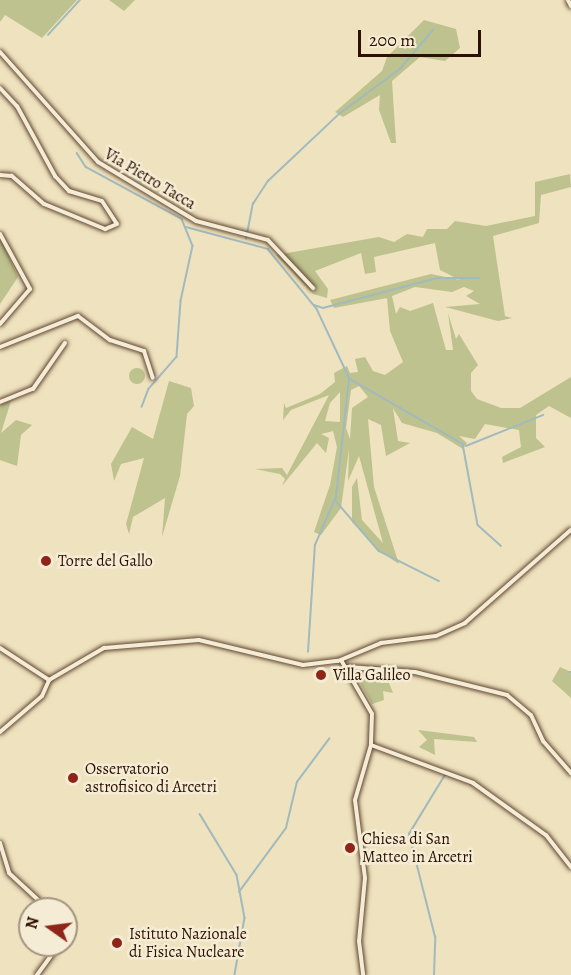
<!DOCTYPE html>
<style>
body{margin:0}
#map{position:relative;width:571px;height:975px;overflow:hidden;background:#efe2be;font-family:Alegreya,serif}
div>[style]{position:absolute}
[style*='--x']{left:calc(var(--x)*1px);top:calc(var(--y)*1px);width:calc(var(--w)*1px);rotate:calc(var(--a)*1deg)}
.green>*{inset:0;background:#bec28e}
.round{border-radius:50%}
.stream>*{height:1.5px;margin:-0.75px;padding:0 0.75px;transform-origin:0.75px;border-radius:0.75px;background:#a0babd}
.roads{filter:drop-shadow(0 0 2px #5e4430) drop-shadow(0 0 2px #5e4430)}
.minor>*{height:4px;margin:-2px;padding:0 2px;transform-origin:2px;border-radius:2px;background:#f5ecd5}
.dots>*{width:16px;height:16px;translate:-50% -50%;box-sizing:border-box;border:3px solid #f5ecd5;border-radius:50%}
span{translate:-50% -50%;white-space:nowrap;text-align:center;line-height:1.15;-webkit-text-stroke:5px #f5ecd5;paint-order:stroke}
.street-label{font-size:16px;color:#2d1000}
.poi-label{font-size:16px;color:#2d1000}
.left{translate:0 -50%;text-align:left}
.north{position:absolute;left:18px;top:897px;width:60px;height:60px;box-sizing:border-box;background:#f5ecd5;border:2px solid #a59480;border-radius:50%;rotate:284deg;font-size:16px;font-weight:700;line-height:24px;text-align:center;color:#2d1000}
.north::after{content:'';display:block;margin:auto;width:21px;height:27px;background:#8f2418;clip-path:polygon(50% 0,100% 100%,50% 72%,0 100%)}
.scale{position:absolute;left:358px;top:30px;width:123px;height:27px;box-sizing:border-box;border:3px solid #2d1000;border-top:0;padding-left:8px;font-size:18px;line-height:21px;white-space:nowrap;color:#2d1000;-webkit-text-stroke:4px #f5ecd5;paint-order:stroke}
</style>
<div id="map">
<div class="green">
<div style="clip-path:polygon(0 0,77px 0,42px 38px,5px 15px,0 22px)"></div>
<div style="clip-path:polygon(109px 0,135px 0,124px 11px)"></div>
<div style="clip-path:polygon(424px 20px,456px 29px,460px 48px,445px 61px,420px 57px,392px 81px,396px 143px,391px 143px,379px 110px,380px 95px,343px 117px,335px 112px,382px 71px,387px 57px)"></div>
<div style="clip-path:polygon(evenodd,570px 174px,571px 187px,541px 195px,539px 223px,493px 236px,505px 316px,512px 318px,498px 321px,445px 307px,480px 304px,466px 296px,474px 291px,464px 287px,452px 292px,415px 287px,392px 296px,396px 314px,400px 307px,410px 311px,433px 303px,446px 350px,453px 350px,448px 313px,456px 339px,459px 334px,478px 365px,471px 373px,471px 391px,477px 399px,501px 408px,520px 408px,571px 377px,571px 418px,549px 406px,536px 415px,536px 438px,545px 447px,503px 463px,502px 457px,521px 447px,519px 430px,485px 424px,475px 439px,459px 436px,467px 443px,463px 449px,437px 433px,402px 423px,393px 408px,398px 441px,410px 443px,386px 456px,381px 425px,368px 419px,374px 487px,399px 564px,379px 551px,352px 522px,352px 487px,357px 478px,362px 520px,383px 543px,359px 456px,348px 481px,349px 449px,341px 508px,321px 535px,314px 532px,330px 485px,337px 447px,333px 431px,321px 434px,329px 438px,326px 453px,317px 443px,282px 486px,285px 479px,280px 474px,255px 469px,282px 468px,287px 475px,329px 395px,291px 410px,283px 420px,284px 403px,286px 408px,320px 394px,335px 382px,334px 373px,347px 366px,350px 373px,358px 372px,355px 359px,365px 357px,373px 371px,385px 375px,403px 362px,390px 331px,387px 298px,334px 308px,330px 300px,431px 274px,460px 280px,440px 270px,435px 243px,374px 257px,376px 272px,365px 274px,361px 253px,315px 271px,328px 289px,327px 298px,313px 294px,276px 255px,379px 237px,394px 242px,407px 234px,423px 237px,427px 229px,447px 229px,455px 221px,486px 226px,535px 216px,535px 182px,570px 174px,359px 386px,368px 397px,352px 408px,350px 439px,346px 428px,351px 390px,359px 386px,570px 174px,340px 392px,340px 422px,325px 421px,330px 403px,340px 392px)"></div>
<div style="clip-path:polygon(0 237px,18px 277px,0 304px)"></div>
<div class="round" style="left:129px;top:368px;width:16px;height:16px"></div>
<div style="clip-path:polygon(169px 381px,191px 388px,194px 406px,187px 414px,180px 476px,162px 537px,165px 498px,133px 517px,129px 534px,126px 524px,144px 458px,121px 464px,114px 481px,111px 464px,132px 427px,153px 439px)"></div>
<div style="clip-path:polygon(11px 401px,1px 433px,16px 420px,32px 425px,21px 435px,17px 466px,0 460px,0 404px)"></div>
<div style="clip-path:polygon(560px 667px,571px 672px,571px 698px,552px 681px)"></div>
<div style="clip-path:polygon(353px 670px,386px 675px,393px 693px,383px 691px,384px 700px,372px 704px)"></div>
<div style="clip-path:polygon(418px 730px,474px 737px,477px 742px,434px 739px,435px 755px,419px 747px,427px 740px)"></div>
</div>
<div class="stream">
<div style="--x:48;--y:35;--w:47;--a:-47.6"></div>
<div style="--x:77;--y:153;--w:17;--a:57"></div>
<div style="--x:86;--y:167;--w:109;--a:28.4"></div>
<div style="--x:182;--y:219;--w:29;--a:68"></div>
<div style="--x:193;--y:246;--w:56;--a:102.3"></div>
<div style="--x:181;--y:301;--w:56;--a:94.1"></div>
<div style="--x:177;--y:357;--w:43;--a:131.2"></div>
<div style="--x:149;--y:389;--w:19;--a:111"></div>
<div style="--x:186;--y:227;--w:85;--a:15"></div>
<div style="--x:268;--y:249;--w:77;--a:50.8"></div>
<div style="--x:317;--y:309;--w:77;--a:64.8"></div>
<div style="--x:350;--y:379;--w:130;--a:29.9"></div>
<div style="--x:463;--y:444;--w:82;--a:79.5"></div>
<div style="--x:478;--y:525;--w:31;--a:42"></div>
<div style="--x:246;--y:239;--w:36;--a:-79"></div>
<div style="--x:253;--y:204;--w:27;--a:-57"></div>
<div style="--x:268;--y:181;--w:98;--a:-43.3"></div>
<div style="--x:339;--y:114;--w:76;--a:-36.4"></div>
<div style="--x:400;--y:69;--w:51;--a:-49.8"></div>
<div style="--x:314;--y:305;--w:9;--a:18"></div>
<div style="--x:323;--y:308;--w:118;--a:-14.7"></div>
<div style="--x:437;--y:278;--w:42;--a:0"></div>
<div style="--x:466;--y:446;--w:83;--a:-21.9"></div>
<div style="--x:336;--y:501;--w:66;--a:49.3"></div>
<div style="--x:379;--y:551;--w:67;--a:26.6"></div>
<div style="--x:308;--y:652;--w:107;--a:-86.3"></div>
<div style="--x:315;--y:545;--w:52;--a:-66.4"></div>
<div style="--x:336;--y:497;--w:118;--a:-83.7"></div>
<div style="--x:570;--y:672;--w:1;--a:0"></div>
<div style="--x:200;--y:814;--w:71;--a:58.8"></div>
<div style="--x:237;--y:875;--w:44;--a:79.5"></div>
<div style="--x:245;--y:918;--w:58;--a:100"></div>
<div style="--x:239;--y:892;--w:79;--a:-53.7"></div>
<div style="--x:286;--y:828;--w:47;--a:-76.6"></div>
<div style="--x:297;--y:782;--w:54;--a:-53.3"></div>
<div style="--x:434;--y:975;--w:38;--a:-88"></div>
<div style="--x:435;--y:937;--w:106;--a:-104.2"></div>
<div style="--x:409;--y:834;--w:69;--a:-58.6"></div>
</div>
<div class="roads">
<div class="minor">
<div style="--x:568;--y:0;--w:7;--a:63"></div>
<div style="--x:0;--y:52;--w:147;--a:48.3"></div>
<div style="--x:98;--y:162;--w:114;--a:31"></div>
<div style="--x:196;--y:221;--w:74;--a:14.8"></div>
<div style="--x:268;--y:240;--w:66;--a:46.8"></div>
<div style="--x:0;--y:88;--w:25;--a:47"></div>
<div style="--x:17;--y:106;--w:80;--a:61.5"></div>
<div style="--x:55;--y:176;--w:21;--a:47"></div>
<div style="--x:69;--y:191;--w:34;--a:17"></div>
<div style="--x:102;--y:201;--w:27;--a:57"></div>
<div style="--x:117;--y:224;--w:13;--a:157"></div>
<div style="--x:105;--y:229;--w:66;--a:-157.7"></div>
<div style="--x:44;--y:204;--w:43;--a:-138.8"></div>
<div style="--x:12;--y:176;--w:12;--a:-175"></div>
<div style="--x:0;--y:234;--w:63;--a:61.4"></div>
<div style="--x:30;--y:289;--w:46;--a:130.6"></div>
<div style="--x:0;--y:347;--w:84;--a:-21.7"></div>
<div style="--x:78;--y:316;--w:40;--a:37"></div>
<div style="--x:110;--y:340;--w:36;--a:18"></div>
<div style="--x:144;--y:351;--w:28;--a:72"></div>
<div style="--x:0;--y:402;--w:35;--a:-22"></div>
<div style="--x:33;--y:389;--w:56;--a:-55.2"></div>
<div style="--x:0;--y:648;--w:59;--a:33.1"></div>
<div style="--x:341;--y:660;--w:62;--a:60.1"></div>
<div style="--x:372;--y:714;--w:31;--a:92"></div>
<div style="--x:371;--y:745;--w:57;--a:106.2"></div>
<div style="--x:355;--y:800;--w:79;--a:82.7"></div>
<div style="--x:365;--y:878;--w:63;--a:95.4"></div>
<div style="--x:359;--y:941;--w:34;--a:83"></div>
<div style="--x:348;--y:667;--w:67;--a:4.3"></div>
<div style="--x:415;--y:672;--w:95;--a:14"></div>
<div style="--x:507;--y:695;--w:31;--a:40"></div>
<div style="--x:531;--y:715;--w:29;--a:65"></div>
<div style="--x:543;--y:741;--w:43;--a:48.8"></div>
<div style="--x:49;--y:680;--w:64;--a:-30.2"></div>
<div style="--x:104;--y:648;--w:95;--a:-4.8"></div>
<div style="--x:199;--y:640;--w:107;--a:13.5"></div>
<div style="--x:303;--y:665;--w:35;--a:-7"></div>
<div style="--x:338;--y:661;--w:47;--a:-22.7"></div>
<div style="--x:381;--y:643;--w:55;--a:-7.3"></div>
<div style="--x:436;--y:636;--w:32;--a:-24"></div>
<div style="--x:465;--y:623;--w:141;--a:-41.3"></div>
<div style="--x:0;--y:732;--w:55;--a:-40.6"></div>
<div style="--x:42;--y:696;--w:17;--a:-66"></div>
<div style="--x:371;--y:745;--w:109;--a:20.4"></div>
<div style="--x:473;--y:783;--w:90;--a:35.5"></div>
<div style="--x:546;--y:835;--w:41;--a:52"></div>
<div style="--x:0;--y:843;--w:31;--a:73"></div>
<div style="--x:9;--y:873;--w:53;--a:42.7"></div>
<div style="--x:66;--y:926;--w:9;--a:90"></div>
<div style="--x:37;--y:975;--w:37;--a:-54"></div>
</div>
</div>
<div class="dots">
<div style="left:46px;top:561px;background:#8f2418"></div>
<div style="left:321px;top:675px;background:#8f2418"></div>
<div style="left:73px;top:778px;background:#8f2418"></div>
<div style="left:350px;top:848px;background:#8f2418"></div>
<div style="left:117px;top:943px;background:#8f2418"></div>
</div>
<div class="street-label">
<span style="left:150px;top:179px;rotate:31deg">Via Pietro Tacca</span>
</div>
<div class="poi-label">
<span class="left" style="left:58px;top:561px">Torre del Gallo</span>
<span class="left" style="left:333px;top:675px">Villa Galileo</span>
<span class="left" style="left:85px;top:778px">Osservatorio<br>astrofisico di Arcetri</span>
<span class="left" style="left:362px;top:848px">Chiesa di San<br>Matteo in Arcetri</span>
<span class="left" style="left:129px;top:943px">Istituto Nazionale<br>di Fisica Nucleare</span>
</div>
<div class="north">N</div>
<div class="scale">200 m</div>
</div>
